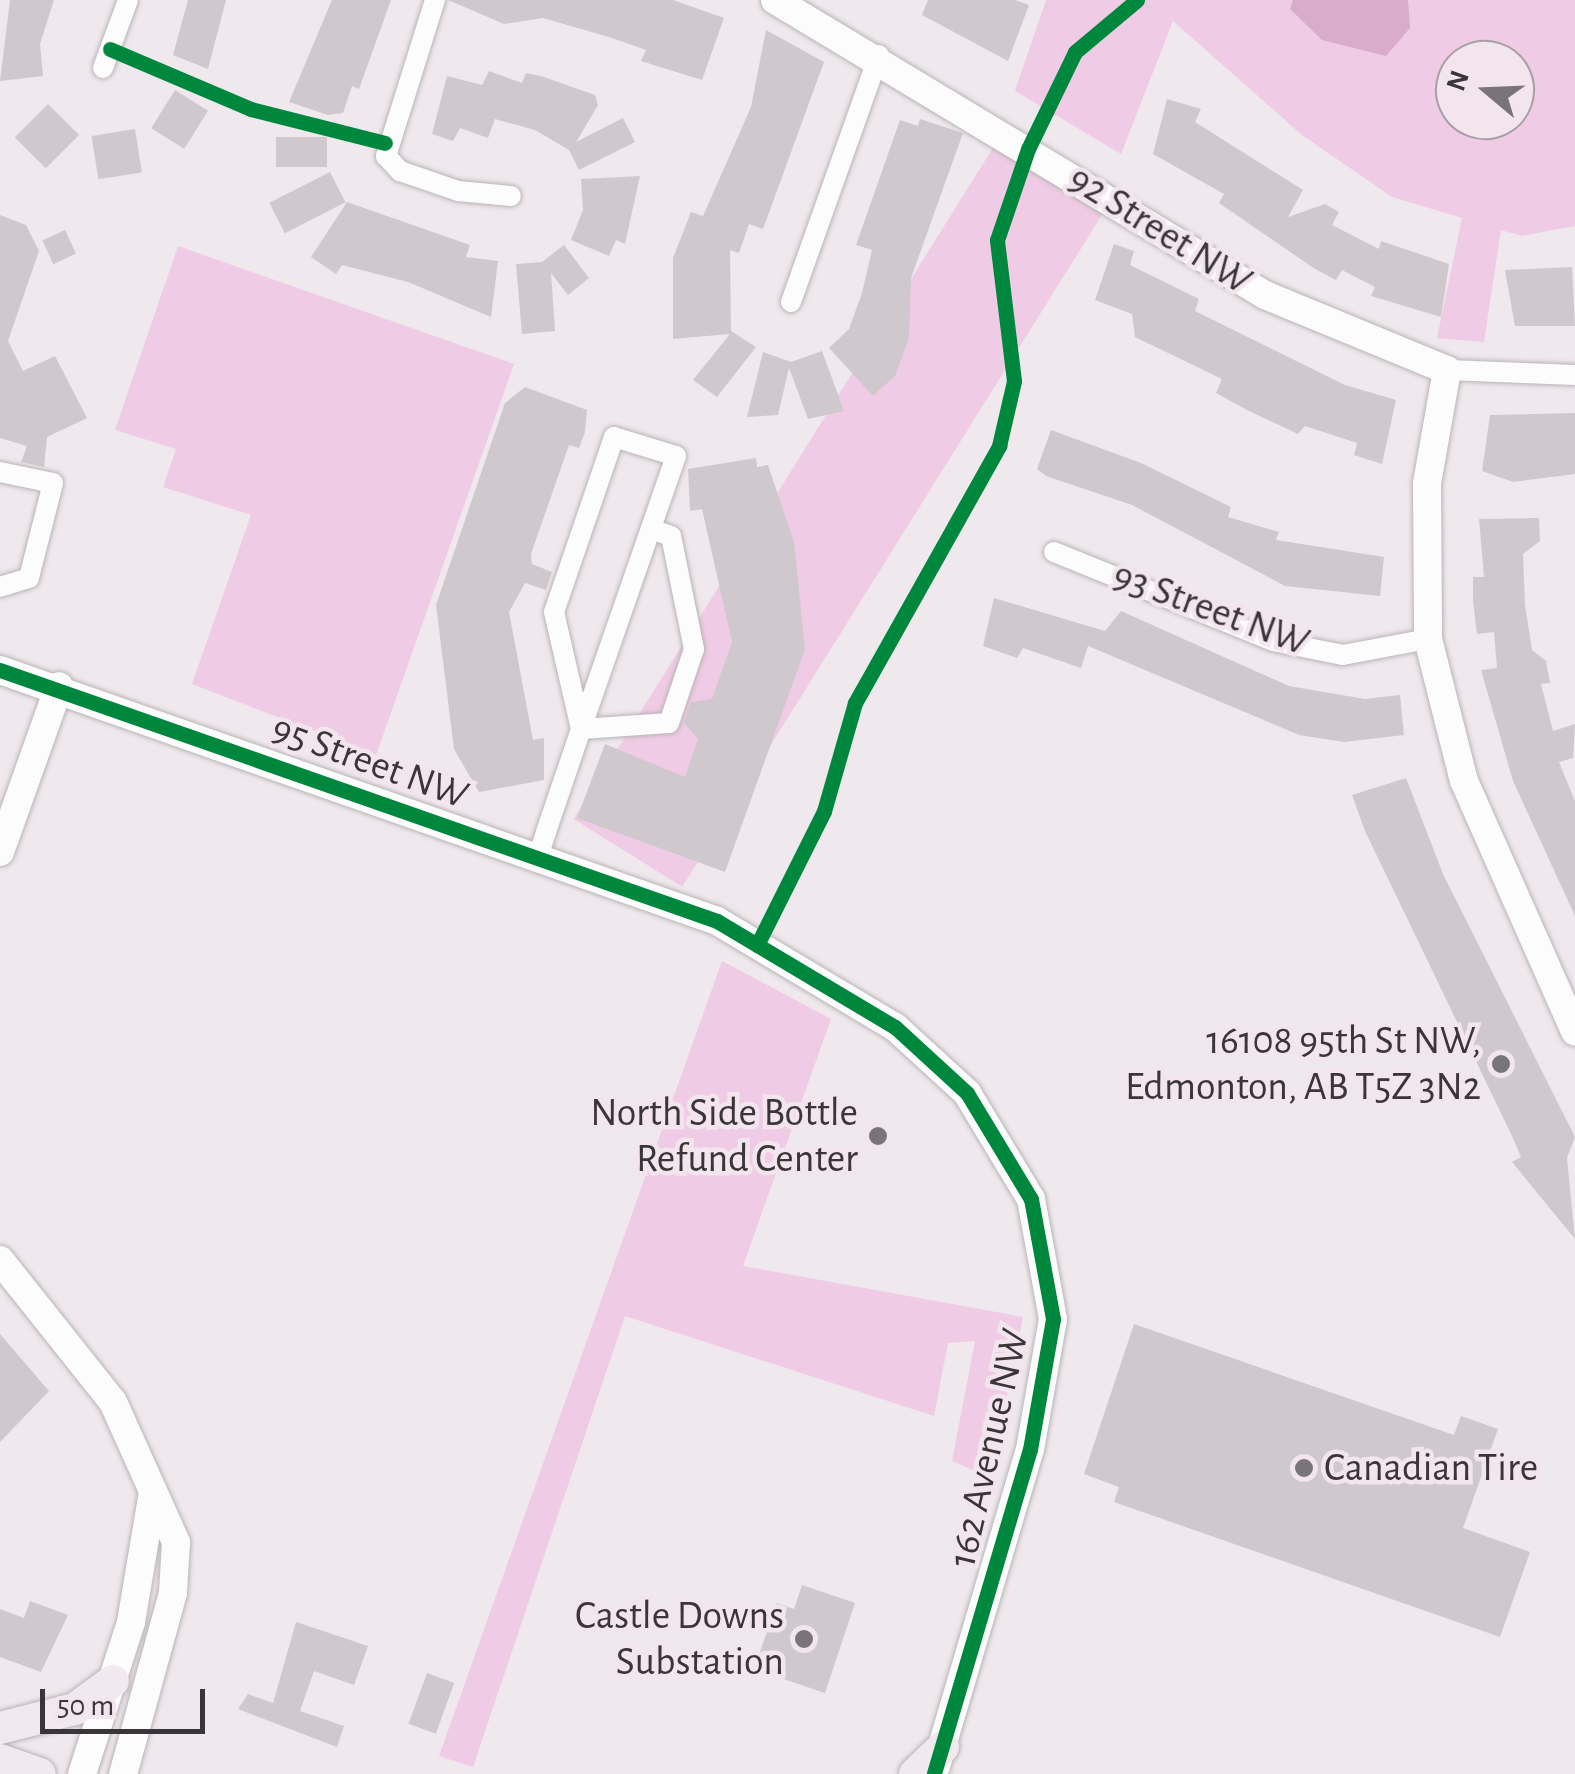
<!DOCTYPE html>
<style>
body{margin:0}
#map{position:relative;width:1575px;height:1774px;overflow:hidden;background:#efe8ec;font-family:"Alegreya Sans",sans-serif}
div>[style]{position:absolute}
[style*='--x']{left:calc(var(--x)*1px);top:calc(var(--y)*1px);width:calc(var(--w)*1px);rotate:calc(var(--a)*1deg)}
.green>*{inset:0;background:#f0cbe5;transform-origin:0 0}
.water>*{inset:0;background:#d9accc}
.building>*{inset:0;background:#cfc9cd;transform-origin:0 0}
.roads{filter:drop-shadow(0 0 2px #b9b4b7) drop-shadow(0 0 2px #b9b4b7)}
.minor>*{height:20px;margin:-10px;padding:0 10px;transform-origin:10px;border-radius:10px;background:#fdfcfc}
.tertiary>*{height:28px;margin:-14px;padding:0 14px;transform-origin:14px;border-radius:14px;background:#fdfcfc}
.primary>*{height:32px;margin:-16px;padding:0 16px;transform-origin:16px;border-radius:16px;background:#f2e9ef}
.cycleway>*{height:15px;margin:-7.5px;padding:0 7.5px;transform-origin:7.5px;border-radius:7.5px;background:#00873e}
.dots>*{width:28px;height:28px;translate:-50% -50%;box-sizing:border-box;border:5px solid #f2e5ed;border-radius:50%}
span{translate:-50% -50%;white-space:nowrap;text-align:center;line-height:1.15;-webkit-text-stroke:9px #f2e5ed;paint-order:stroke}
.street-label{font-size:40px;color:#3a3539}
.poi-label{font-size:40px;color:#3a3539}
.right{translate:-100% -50%;text-align:right}
.left{translate:0 -50%;text-align:left}
.north{position:absolute;left:1435px;top:40px;width:100px;height:100px;box-sizing:border-box;background:#f2e5ed;border:2px solid #a89fa5;border-radius:50%;rotate:289deg;font-size:28px;font-weight:700;line-height:40px;text-align:center;color:#3a3539}
.north::after{content:'';display:block;margin:auto;width:35px;height:45px;background:#797478;clip-path:polygon(50% 0,100% 100%,50% 72%,0 100%)}
.scale{position:absolute;left:40px;top:1689px;width:165px;height:45px;box-sizing:border-box;border:5px solid #3a3539;border-top:0;padding-left:12px;font-size:30px;line-height:35px;white-space:nowrap;color:#3a3539;-webkit-text-stroke:8px #f2e5ed;paint-order:stroke}
</style>
<div id="map">
<div class="green">
<div style="clip-path:polygon(evenodd,1046px 0,1575px 0,1575px 226px,1522px 236px,1501px 230px,1484px 342px,1437px 338px,1462px 218px,1392px 197px,1302px 135px,1173px 21px,1121px 154px,1015px 91px,1046px 0,1455px 60px,1515px 60px,1515px 120px,1455px 120px,1455px 60px)"></div>
<div style="left:996px;top:143px;width:128px;height:797px;rotate:32deg"></div>
<div style="clip-path:polygon(178px 246px,514px 364px,376px 755px,192px 684px,251px 515px,163px 487px,176px 449px,115px 430px)"></div>
<div style="clip-path:polygon(722px 961px,831px 1019px,743px 1266px,1023px 1317px,1000px 1430px,984px 1475px,952px 1461px,975px 1341px,948px 1343px,934px 1416px,625px 1316px,473px 1767px,439px 1756px)"></div>
</div>
<div class="water">
<div style="clip-path:polygon(1293px 0,1408px 0,1410px 28px,1386px 56px,1322px 40px,1290px 9px)"></div>
</div>
<div class="building">
<div style="clip-path:polygon(10px 0,54px 0,40px 44px,43px 76px,0 81px)"></div>
<div style="clip-path:polygon(188px 0,226px 0,208px 69px,173px 55px)"></div>
<div style="clip-path:polygon(332px 0,391px 0,359px 89px,352px 86px,343px 113px,328px 115px,289px 102px)"></div>
<div style="clip-path:polygon(448px 0,673px 0,724px 18px,702px 80px,641px 61px,646px 50px,612px 38px,543px 18px,504px 24px)"></div>
<div style="clip-path:polygon(928px 0,1015px 0,1029px 5px,1008px 61px,922px 15px)"></div>
<div style="clip-path:polygon(766px 30px,824px 62px,763px 229px,749px 224px,739px 253px,730px 250px,731px 331px,756px 347px,717px 397px,693px 380px,730px 334px,673px 339px,673px 258px,691px 212px,703px 216px,751px 107px)"></div>
<div style="clip-path:polygon(489px 71px,522px 83px,526px 73px,541px 76px,595px 95px,598px 105px,576px 142px,623px 118px,635px 142px,579px 170px,569px 150px,535px 130px,495px 119px,488px 138px,460px 128px,453px 141px,432px 134px,447px 76px,482px 85px)"></div>
<div style="left:175px;top:90px;width:39px;height:45px;rotate:32deg"></div>
<div style="clip-path:polygon(1167px 99px,1201px 109px,1195px 122px,1303px 190px,1288px 217px,1325px 204px,1339px 212px,1332px 225px,1379px 249px,1381px 241px,1449px 264px,1441px 317px,1371px 296px,1375px 287px,1342px 270px,1336px 280px,1315px 269px,1219px 203px,1224px 194px,1153px 154px)"></div>
<div style="left:48px;top:104px;width:44px;height:47px;rotate:45deg"></div>
<div style="clip-path:polygon(920px 119px,963px 133px,911px 278px,909px 338px,895px 376px,873px 396px,829px 348px,849px 329px,862px 293px,872px 250px,856px 245px,900px 120px,918px 126px)"></div>
<div style="left:135px;top:129px;width:44px;height:44px;rotate:81deg"></div>
<div style="left:276px;top:137px;width:51px;height:30px"></div>
<div style="left:330px;top:172px;width:34px;height:68px;rotate:63deg"></div>
<div style="clip-path:polygon(640px 176px,625px 244px,616px 240px,609px 256px,571px 240px,583px 210px,581px 179px)"></div>
<div style="clip-path:polygon(347px 202px,470px 245px,466px 257px,498px 261px,491px 317px,408px 282px,342px 265px,336px 274px,311px 257px)"></div>
<div style="clip-path:polygon(0 215px,26px 225px,39px 251px,8px 341px,23px 371px,55px 356px,87px 418px,47px 437px,44px 467px,21px 462px,27px 446px,0 438px)"></div>
<div style="left:65px;top:230px;width:26px;height:25px;rotate:65deg"></div>
<div style="clip-path:polygon(1114px 244px,1134px 251px,1130px 265px,1199px 299px,1195px 311px,1345px 385px,1396px 400px,1382px 464px,1354px 455px,1357px 443px,1305px 426px,1298px 434px,1247px 410px,1216px 393px,1222px 379px,1135px 337px,1132px 314px,1095px 300px)"></div>
<div style="clip-path:polygon(564px 245px,589px 278px,568px 295px,551px 273px,555px 331px,522px 334px,516px 264px,542px 262px)"></div>
<div style="clip-path:polygon(1572px 267px,1575px 326px,1515px 326px,1505px 270px)"></div>
<div style="clip-path:polygon(822px 351px,844px 411px,808px 419px,789px 368px,778px 415px,747px 417px,763px 352px,791px 362px)"></div>
<div style="clip-path:polygon(525px 387px,587px 410px,585px 432px,579px 448px,569px 445px,531px 554px,532px 564px,552px 572px,546px 590px,525px 583px,509px 612px,533px 740px,544px 738px,544px 780px,479px 792px,454px 749px,436px 605px,505px 403px)"></div>
<div style="clip-path:polygon(1575px 413px,1575px 474px,1513px 482px,1482px 471px,1490px 415px)"></div>
<div style="clip-path:polygon(1051px 430px,1141px 463px,1231px 507px,1228px 517px,1279px 532px,1276px 540px,1384px 557px,1380px 596px,1285px 586px,1132px 505px,1046px 476px,1037px 469px)"></div>
<div style="clip-path:polygon(756px 458px,757px 467px,768px 465px,794px 542px,805px 649px,725px 872px,577px 818px,605px 744px,685px 777px,698px 739px,684px 723px,691px 702px,712px 699px,732px 642px,702px 509px,690px 511px,688px 469px)"></div>
<div style="clip-path:polygon(1539px 518px,1540px 541px,1523px 554px,1525px 605px,1532px 650px,1546px 661px,1550px 683px,1541px 684px,1553px 731px,1575px 724px,1573px 758px,1559px 762px,1575px 801px,1575px 916px,1513px 781px,1481px 670px,1497px 668px,1494px 632px,1477px 634px,1473px 601px,1473px 577px,1484px 577px,1479px 519px)"></div>
<div style="clip-path:polygon(994px 598px,1105px 631px,1121px 611px,1289px 686px,1365px 699px,1400px 695px,1404px 735px,1344px 742px,1299px 735px,1088px 646px,1081px 668px,1023px 648px,1017px 658px,983px 646px)"></div>
<div style="clip-path:polygon(1406px 778px,1443px 874px,1575px 1137px,1567px 1158px,1575px 1239px,1512px 1162px,1521px 1157px,1512px 1136px,1365px 831px,1352px 795px)"></div>
<div style="clip-path:polygon(1134px 1324px,1454px 1435px,1461px 1416px,1498px 1429px,1463px 1528px,1530px 1552px,1500px 1637px,1114px 1502px,1119px 1487px,1084px 1474px)"></div>
<div style="clip-path:polygon(0 1334px,49px 1391px,0 1442px)"></div>
<div style="clip-path:polygon(802px 1585px,855px 1603px,825px 1693px,754px 1669px,777px 1603px,794px 1609px)"></div>
<div style="clip-path:polygon(30px 1601px,68px 1615px,41px 1672px,0 1657px,0 1609px,24px 1618px)"></div>
<div style="clip-path:polygon(296px 1622px,368px 1646px,354px 1685px,314px 1671px,300px 1711px,344px 1726px,337px 1747px,238px 1709px,248px 1694px,273px 1703px)"></div>
<div style="left:427px;top:1673px;width:29px;height:54px;rotate:20deg"></div>
</div>
<div class="roads">
<div class="minor">
<div style="--x:435;--y:0;--w:164;--a:107.4"></div>
<div style="--x:386;--y:156;--w:21;--a:47"></div>
<div style="--x:400;--y:171;--w:61;--a:19"></div>
<div style="--x:458;--y:191;--w:53;--a:5.4"></div>
<div style="--x:103;--y:68;--w:72;--a:-69.8"></div>
<div style="--x:791;--y:302;--w:262;--a:-70.4"></div>
<div style="--x:1447;--y:370;--w:128;--a:2.2"></div>
<div style="--x:0;--y:472;--w:54;--a:11.7"></div>
<div style="--x:53;--y:483;--w:98;--a:104.2"></div>
<div style="--x:29;--y:578;--w:30;--a:163"></div>
<div style="--x:1054;--y:552;--w:236;--a:22.1"></div>
<div style="--x:1273;--y:641;--w:71;--a:11.3"></div>
<div style="--x:1343;--y:655;--w:86;--a:-10.7"></div>
<div style="--x:538;--y:857;--w:26;--a:-72"></div>
<div style="--x:546;--y:832;--w:109;--a:-71.2"></div>
<div style="--x:581;--y:729;--w:289;--a:-70.8"></div>
<div style="--x:676;--y:456;--w:65;--a:-163"></div>
<div style="--x:614;--y:437;--w:185;--a:108.9"></div>
<div style="--x:554;--y:612;--w:120;--a:77"></div>
<div style="--x:581;--y:729;--w:88;--a:-3.9"></div>
<div style="--x:669;--y:723;--w:78;--a:-71.3"></div>
<div style="--x:694;--y:649;--w:115;--a:-101.5"></div>
<div style="--x:671;--y:536;--w:21;--a:-161"></div>
</div>
<div class="tertiary">
<div style="--x:775;--y:0;--w:572;--a:31.05"></div>
<div style="--x:1265;--y:295;--w:197;--a:22.4"></div>
<div style="--x:1447;--y:370;--w:116;--a:100"></div>
<div style="--x:1427;--y:484;--w:155;--a:89.6"></div>
<div style="--x:1428;--y:639;--w:146;--a:75.8"></div>
<div style="--x:1464;--y:781;--w:274;--a:66.1"></div>
<div style="--x:0;--y:670;--w:760;--a:19.29"></div>
<div style="--x:717;--y:921;--w:207;--a:30.8"></div>
<div style="--x:895;--y:1027;--w:98;--a:42.5"></div>
<div style="--x:967;--y:1093;--w:124;--a:58.9"></div>
<div style="--x:1031;--y:1199;--w:122;--a:79.6"></div>
<div style="--x:1053;--y:1319;--w:132;--a:100"></div>
<div style="--x:1030;--y:1449;--w:331;--a:106.5"></div>
<div style="--x:0;--y:852;--w:176;--a:-70.4"></div>
<div style="--x:0;--y:1260;--w:181;--a:51.5"></div>
<div style="--x:113;--y:1402;--w:154;--a:65.8"></div>
<div style="--x:176;--y:1542;--w:51;--a:93.4"></div>
<div style="--x:173;--y:1593;--w:188;--a:105.4"></div>
<div style="--x:82;--y:1774;--w:160;--a:-72.1"></div>
<div style="--x:131;--y:1622;--w:132;--a:-80.4"></div>
</div>
<div class="primary">
<div style="--x:0;--y:1728;--w:77;--a:-14.2"></div>
<div style="--x:75;--y:1709;--w:47;--a:-36.4"></div>
<div style="--x:0;--y:1760;--w:42;--a:19.3"></div>
<div style="--x:915;--y:1774;--w:39;--a:-44"></div>
</div>
</div>
<div class="cycleway">
<div style="--x:110;--y:49;--w:153;--a:23.1"></div>
<div style="--x:251;--y:109;--w:138;--a:14.2"></div>
<div style="--x:0;--y:670;--w:760;--a:19.29"></div>
<div style="--x:717;--y:921;--w:207;--a:30.8"></div>
<div style="--x:895;--y:1027;--w:98;--a:42.5"></div>
<div style="--x:967;--y:1093;--w:124;--a:58.9"></div>
<div style="--x:1031;--y:1199;--w:122;--a:79.6"></div>
<div style="--x:1053;--y:1319;--w:132;--a:100"></div>
<div style="--x:1030;--y:1449;--w:339;--a:106.5"></div>
<div style="--x:757;--y:945;--w:150;--a:-63.4"></div>
<div style="--x:824;--y:811;--w:112;--a:-74"></div>
<div style="--x:855;--y:703;--w:295;--a:-60.7"></div>
<div style="--x:999;--y:446;--w:67;--a:-77"></div>
<div style="--x:1014;--y:381;--w:142;--a:-96.9"></div>
<div style="--x:997;--y:240;--w:96;--a:-71.2"></div>
<div style="--x:1028;--y:149;--w:108;--a:-64.1"></div>
<div style="--x:1075;--y:52;--w:81;--a:-40"></div>
</div>
<div class="dots">
<div style="left:1501px;top:1064px;background:#797478"></div>
<div style="left:878px;top:1136px;background:#797478"></div>
<div style="left:1304px;top:1468px;background:#797478"></div>
<div style="left:804px;top:1639px;background:#797478"></div>
</div>
<div class="street-label">
<span style="left:1160px;top:230px;rotate:32deg">92 Street NW</span>
<span style="left:1211px;top:609px;rotate:20deg">93 Street NW</span>
<span style="left:370px;top:762px;rotate:20deg">95 Street NW</span>
<span style="left:989px;top:1448px;rotate:-77deg">162 Avenue NW</span>
</div>
<div class="poi-label">
<span class="right" style="left:1481px;top:1064px">16108 95th St NW,<br>Edmonton, AB T5Z 3N2</span>
<span class="right" style="left:858px;top:1136px">North Side Bottle<br>Refund Center</span>
<span class="left" style="left:1324px;top:1468px">Canadian Tire</span>
<span class="right" style="left:784px;top:1639px">Castle Downs<br>Substation</span>
</div>
<div class="north">N</div>
<div class="scale">50 m</div>
</div>
